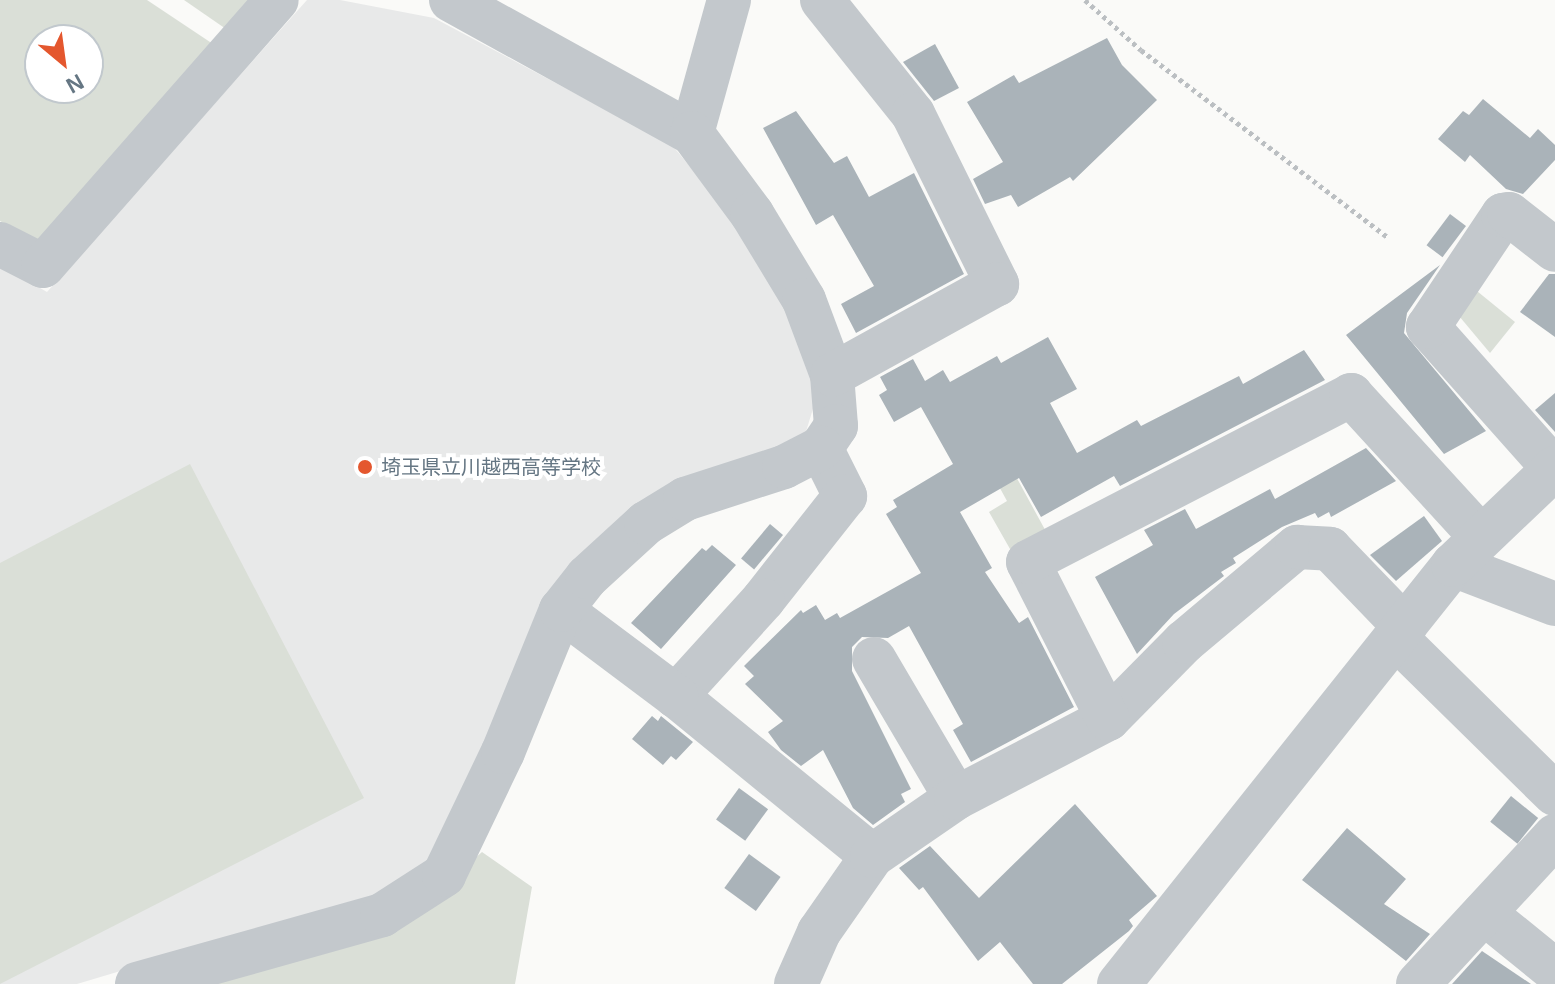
<!DOCTYPE html>
<meta charset="utf-8">
<style>
body{margin:0}
#map{position:relative;width:1555px;height:984px;overflow:hidden;background:#fafaf8;font-family:Arial,"Noto Sans JP",sans-serif}
div>[style]{position:absolute}
[style*='--x']{left:calc(var(--x)*1px);top:calc(var(--y)*1px);width:calc(var(--w)*1px);rotate:calc(var(--a)*1deg)}
.built>*{inset:0;background:#e8e9e9}
.green>*{inset:0;background:#dadfd7}
.building>*{inset:0;background:#aab3b9;transform-origin:0 0}
.path>*{height:5px;margin-top:-2.5px;transform-origin:0;background:repeating-linear-gradient(90deg,#bbbfc2 0 4px,transparent 0 8px)}
.minor>*{height:44px;margin:-22px;padding:0 22px;transform-origin:22px;border-radius:22px;background:#c3c8cc}
.dots>*{width:22px;height:22px;translate:-50% -50%;box-sizing:border-box;border:4px solid #fff;border-radius:50%}
span{translate:-50% -50%;white-space:nowrap;text-align:center;line-height:1.15;-webkit-text-stroke:8px #fff;paint-order:stroke}
.poi-label{font-size:20px;color:#657683}
.left{translate:0 -50%;text-align:left}
.north{position:absolute;left:24px;top:24px;width:80px;height:80px;box-sizing:border-box;background:#fff;border:2px solid #c1c8cd;border-radius:50%;rotate:151deg;font-size:22px;font-weight:700;line-height:32px;text-align:center;color:#657683}
.north::after{content:'';display:block;margin:auto;width:28px;height:36px;background:#e4572e;clip-path:polygon(50% 0,100% 100%,50% 72%,0 100%)}
</style>
<div id="map">
<div class="built">
<div style="clip-path:polygon(307px 0,340px 0,434px 18px,672px 145px,730px 215px,772px 279px,820px 386px,804px 438px,657px 496px,484px 755px,427px 863px,382px 893px,77px 984px,0 984px,0 265px,47px 292px)"></div>
</div>
<div class="green">
<div style="clip-path:polygon(evenodd,0 0,147px 0,213px 44px,41px 243px,0 221px,0 0,40px 40px,88px 40px,88px 88px,40px 88px,40px 40px)"></div>
<div style="clip-path:polygon(184px 0,260px 0,226px 29px)"></div>
<div style="clip-path:polygon(1472px 287px,1515px 322px,1490px 353px,1454px 310px)"></div>
<div style="clip-path:polygon(996px 440px,1049px 537px,1014px 556px,989px 512px,1007px 501px,979px 450px)"></div>
<div style="clip-path:polygon(190px 464px,364px 798px,0 984px,0 563px)"></div>
<div style="clip-path:polygon(482px 852px,532px 887px,515px 984px,193px 984px,400px 925px)"></div>
</div>
<div class="building">
<div style="clip-path:polygon(1107px 38px,1122px 65px,1157px 100px,1073px 181px,1070px 177px,1018px 207px,1011px 195px,985px 204px,973px 179px,1003px 162px,967px 102px,1014px 75px,1019px 83px)"></div>
<div style="clip-path:polygon(935px 44px,959px 88px,934px 101px,903px 62px)"></div>
<div style="clip-path:polygon(1483px 99px,1530px 138px,1538px 129px,1555px 145px,1555px 160px,1523px 194px,1506px 189px,1470px 155px,1465px 162px,1438px 139px,1463px 111px,1469px 115px)"></div>
<div style="clip-path:polygon(796px 111px,834px 163px,847px 156px,869px 197px,914px 173px,964px 274px,856px 333px,841px 304px,874px 286px,833px 215px,816px 225px,763px 128px)"></div>
<div style="left:1450px;top:214px;width:20px;height:39px;rotate:37deg"></div>
<div style="clip-path:polygon(1440px 265px,1407px 313px,1404px 333px,1486px 431px,1444px 454px,1346px 335px)"></div>
<div style="clip-path:polygon(1549px 274px,1555px 274px,1555px 337px,1520px 312px)"></div>
<div style="clip-path:polygon(1048px 337px,1077px 389px,1050px 403px,1077px 453px,1137px 420px,1141px 426px,1239px 376px,1243px 384px,1304px 350px,1325px 380px,1120px 486px,1114px 476px,1041px 517px,1019px 478px,960px 512px,992px 568px,985px 572px,1019px 623px,1028px 617px,1074px 707px,971px 762px,953px 730px,963px 724px,909px 626px,888px 638px,862px 637px,852px 647px,852px 671px,911px 789px,901px 794px,905px 802px,873px 825px,853px 808px,823px 750px,801px 766px,781px 750px,768px 732px,783px 721px,745px 684px,754px 676px,744px 666px,801px 610px,803px 613px,816px 605px,825px 620px,837px 613px,840px 618px,921px 573px,886px 514px,897px 507px,893px 500px,953px 464px,921px 407px,894px 422px,879px 395px,887px 390px,880px 377px,913px 359px,925px 381px,943px 370px,950px 382px,997px 356px,1001px 363px)"></div>
<div style="clip-path:polygon(1555px 393px,1555px 432px,1535px 410px)"></div>
<div style="clip-path:polygon(1366px 448px,1396px 481px,1331px 517px,1329px 512px,1318px 518px,1315px 513px,1282px 527px,1233px 558px,1236px 563px,1221px 572px,1224px 576px,1174px 614px,1137px 654px,1095px 577px,1153px 545px,1144px 530px,1185px 509px,1196px 529px,1270px 489px,1275px 499px)"></div>
<div style="clip-path:polygon(1424px 516px,1442px 541px,1396px 581px,1370px 555px)"></div>
<div style="left:770px;top:524px;width:17px;height:45px;rotate:40deg"></div>
<div style="clip-path:polygon(712px 545px,736px 565px,661px 649px,631px 623px,702px 548px,706px 551px)"></div>
<div style="clip-path:polygon(652px 716px,658px 721px,661px 716px,693px 742px,676px 760px,671px 756px,663px 765px,632px 739px)"></div>
<div style="left:739px;top:788px;width:36px;height:39px;rotate:36deg"></div>
<div style="left:1511px;top:796px;width:35px;height:33px;rotate:39deg"></div>
<div style="clip-path:polygon(1075px 804px,1157px 896px,1129px 920px,1133px 926px,1129px 931px,1062px 984px,1033px 984px,1000px 942px,978px 961px,923px 887px,919px 890px,899px 868px,930px 846px,979px 898px)"></div>
<div style="clip-path:polygon(1347px 828px,1406px 879px,1384px 904px,1430px 934px,1406px 961px,1302px 880px)"></div>
<div style="left:749px;top:854px;width:39px;height:42px;rotate:36deg"></div>
<div style="clip-path:polygon(1482px 951px,1531px 984px,1452px 984px)"></div>
</div>
<div class="path">
<div style="--x:1085;--y:0;--w:75;--a:41.8"></div>
<div style="--x:1141;--y:50;--w:309;--a:37.2"></div>
</div>
<div class="minor">
<div style="--x:451;--y:0;--w:275;--a:28.9"></div>
<div style="--x:729;--y:0;--w:138;--a:105.5"></div>
<div style="--x:692;--y:133;--w:101;--a:53.5"></div>
<div style="--x:752;--y:214;--w:100;--a:58.8"></div>
<div style="--x:804;--y:300;--w:80;--a:69.5"></div>
<div style="--x:832;--y:375;--w:51;--a:85.5"></div>
<div style="--x:836;--y:426;--w:27;--a:124"></div>
<div style="--x:821;--y:448;--w:54;--a:63.4"></div>
<div style="--x:845;--y:496;--w:132;--a:128.3"></div>
<div style="--x:763;--y:600;--w:130;--a:132.2"></div>
<div style="--x:676;--y:696;--w:253;--a:39.2"></div>
<div style="--x:822;--y:0;--w:146;--a:51.4"></div>
<div style="--x:913;--y:114;--w:190;--a:63.7"></div>
<div style="--x:997;--y:284;--w:188;--a:151.1"></div>
<div style="--x:0;--y:244;--w:48;--a:27.1"></div>
<div style="--x:43;--y:266;--w:354;--a:-48.7"></div>
<div style="--x:1554;--y:469;--w:190;--a:-131.6"></div>
<div style="--x:1428;--y:327;--w:135;--a:-56.2"></div>
<div style="--x:1503;--y:215;--w:6;--a:-9"></div>
<div style="--x:1509;--y:214;--w:58;--a:38"></div>
<div style="--x:1453;--y:565;--w:109;--a:20.9"></div>
<div style="--x:561;--y:610;--w:144;--a:36.8"></div>
<div style="--x:1397;--y:639;--w:221;--a:44.5"></div>
<div style="--x:874;--y:659;--w:161;--a:59.5"></div>
<div style="--x:1108;--y:719;--w:108;--a:-45.4"></div>
<div style="--x:1184;--y:642;--w:148;--a:-40.1"></div>
<div style="--x:1297;--y:547;--w:33;--a:3"></div>
<div style="--x:1330;--y:549;--w:108;--a:46.1"></div>
<div style="--x:1484;--y:913;--w:87;--a:39"></div>
<div style="--x:137;--y:984;--w:255;--a:-15.7"></div>
<div style="--x:382;--y:915;--w:74;--a:-32.8"></div>
<div style="--x:444;--y:875;--w:136;--a:-64.4"></div>
<div style="--x:503;--y:752;--w:153;--a:-67.8"></div>
<div style="--x:561;--y:610;--w:42;--a:-51.8"></div>
<div style="--x:587;--y:577;--w:80;--a:-42.5"></div>
<div style="--x:646;--y:523;--w:46;--a:-31.6"></div>
<div style="--x:685;--y:499;--w:104;--a:-17.9"></div>
<div style="--x:784;--y:467;--w:42;--a:-27.2"></div>
<div style="--x:796;--y:984;--w:57;--a:-66.1"></div>
<div style="--x:819;--y:932;--w:93;--a:-55.1"></div>
<div style="--x:872;--y:856;--w:102;--a:-34.6"></div>
<div style="--x:956;--y:798;--w:171;--a:-27.5"></div>
<div style="--x:1108;--y:719;--w:176;--a:-117"></div>
<div style="--x:1028;--y:562;--w:364;--a:-27.3"></div>
<div style="--x:1351;--y:395;--w:191;--a:47.5"></div>
<div style="--x:1119;--y:984;--w:536;--a:-51.44"></div>
<div style="--x:1453;--y:565;--w:141;--a:-43.6"></div>
<div style="--x:1418;--y:984;--w:202;--a:-47.2"></div>
</div>
<div class="dots">
<div style="left:365px;top:467px;background:#e4572e"></div>
</div>
<div class="poi-label">
<span class="left" style="left:381px;top:467px">埼玉県立川越西高等学校</span>
</div>
<div class="north">N</div>
</div>
